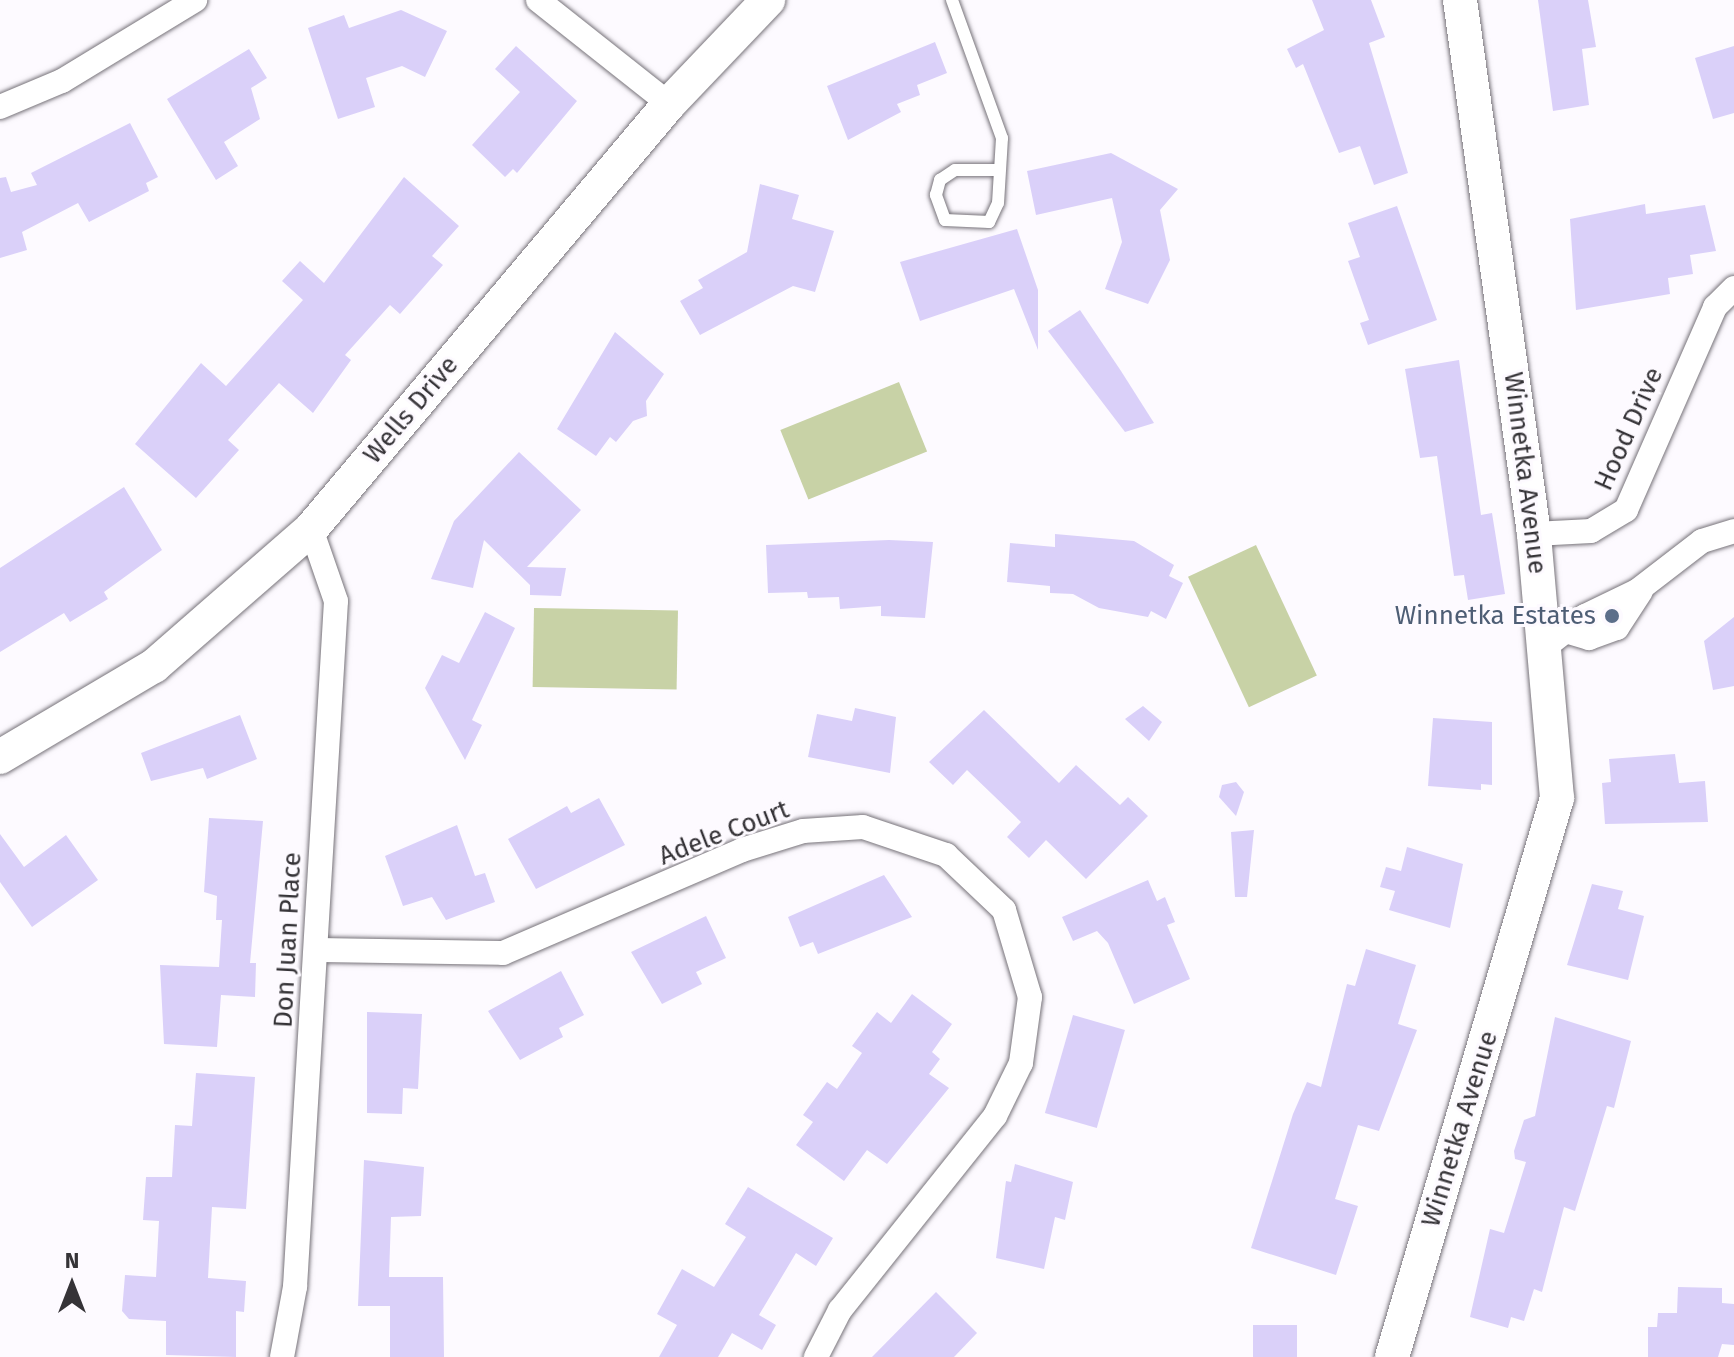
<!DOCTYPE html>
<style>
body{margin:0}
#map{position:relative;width:1734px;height:1357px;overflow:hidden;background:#fdfaff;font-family:"Fira Sans",sans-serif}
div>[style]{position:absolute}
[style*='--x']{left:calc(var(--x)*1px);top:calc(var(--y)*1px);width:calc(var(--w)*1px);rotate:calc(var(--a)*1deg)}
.green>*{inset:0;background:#c8d2a6;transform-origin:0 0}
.building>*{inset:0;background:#dad0f9;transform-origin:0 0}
.roads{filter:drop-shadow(0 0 2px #77737a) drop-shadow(0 0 2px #77737a)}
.service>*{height:12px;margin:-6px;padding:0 6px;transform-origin:6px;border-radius:6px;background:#fff}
.minor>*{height:24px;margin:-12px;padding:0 12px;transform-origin:12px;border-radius:12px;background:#fff}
.secondary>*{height:34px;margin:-17px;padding:0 17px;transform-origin:17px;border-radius:17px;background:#fff}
.dots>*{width:22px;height:22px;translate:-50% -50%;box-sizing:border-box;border:4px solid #fdfaff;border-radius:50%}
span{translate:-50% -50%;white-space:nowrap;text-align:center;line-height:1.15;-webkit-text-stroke:6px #fdfaff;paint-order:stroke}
.street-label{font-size:26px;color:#353337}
.service-label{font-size:26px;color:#4e5e75}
.right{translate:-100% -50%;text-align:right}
.north{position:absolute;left:32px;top:1245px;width:80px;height:80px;-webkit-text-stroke:6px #fdfaff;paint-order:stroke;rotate:0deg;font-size:22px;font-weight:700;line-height:32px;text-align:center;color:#353337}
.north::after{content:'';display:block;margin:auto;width:28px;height:36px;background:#353337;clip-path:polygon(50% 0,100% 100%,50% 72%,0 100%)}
</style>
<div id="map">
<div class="green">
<div style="left:899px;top:382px;width:75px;height:128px;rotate:68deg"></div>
<div style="left:1256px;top:545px;width:144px;height:75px;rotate:65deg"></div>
<div style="left:534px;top:608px;width:144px;height:79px;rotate:1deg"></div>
</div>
<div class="building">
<div style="clip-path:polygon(1312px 0,1371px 0,1385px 37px,1369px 43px,1408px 173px,1374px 185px,1360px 146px,1339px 153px,1303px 64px,1296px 68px,1287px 49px,1324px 30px)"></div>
<div style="clip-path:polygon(1538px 0,1588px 0,1596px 47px,1582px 49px,1589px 105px,1553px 111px)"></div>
<div style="clip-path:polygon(401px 10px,447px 31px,425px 77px,402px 66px,366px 78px,375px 107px,338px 119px,308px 28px,344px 15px,349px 28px)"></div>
<div style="clip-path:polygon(935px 42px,947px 73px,917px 85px,920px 95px,897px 104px,901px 112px,848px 140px,827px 86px)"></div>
<div style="clip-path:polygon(516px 46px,577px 101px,517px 173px,513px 169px,505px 177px,472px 145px,520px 92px,495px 69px)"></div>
<div style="clip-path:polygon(1734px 46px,1734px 113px,1713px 119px,1695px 58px)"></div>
<div style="clip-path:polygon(249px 49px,267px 78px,251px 88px,260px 119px,224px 142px,238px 166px,216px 180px,167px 99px)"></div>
<div style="clip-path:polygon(130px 123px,158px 177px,146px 183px,149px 191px,89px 222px,78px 203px,22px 232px,27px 250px,0 258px,0 178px,6px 177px,11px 192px,37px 185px,31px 173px)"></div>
<div style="clip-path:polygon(1111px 153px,1178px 189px,1160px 210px,1170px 260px,1148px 304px,1105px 289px,1122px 242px,1112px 198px,1036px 215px,1027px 171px)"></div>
<div style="clip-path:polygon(404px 177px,459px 226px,432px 256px,443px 265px,400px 314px,390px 305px,345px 355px,351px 360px,313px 413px,279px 383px,228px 440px,239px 450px,196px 498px,135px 444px,201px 363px,226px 386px,303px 300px,282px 281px,300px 261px,324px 283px)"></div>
<div style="clip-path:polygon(760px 184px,799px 195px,792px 219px,834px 231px,815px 292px,793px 286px,700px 335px,680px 301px,703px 288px,698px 280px,747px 252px)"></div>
<div style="clip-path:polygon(1645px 204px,1646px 214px,1705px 205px,1716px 251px,1690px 255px,1693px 274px,1668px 278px,1670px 294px,1576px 310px,1570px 219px)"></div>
<div style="clip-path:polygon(1397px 206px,1437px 320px,1368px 345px,1360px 323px,1369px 320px,1348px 261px,1360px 257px,1348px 223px)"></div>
<div style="clip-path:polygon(1017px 229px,1038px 290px,1038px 350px,1014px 289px,920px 321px,900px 262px)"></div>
<div style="clip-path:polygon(1080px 310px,1121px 371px,1154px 423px,1125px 432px,1048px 331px)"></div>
<div style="clip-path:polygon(615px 332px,664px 374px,646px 401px,647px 416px,633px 421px,616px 442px,610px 437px,596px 456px,557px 429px)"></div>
<div style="clip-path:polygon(1459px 360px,1481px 515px,1492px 513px,1505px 594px,1468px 600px,1464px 575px,1454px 576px,1437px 456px,1420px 458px,1405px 369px)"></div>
<div style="clip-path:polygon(519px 452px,581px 510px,527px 567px,566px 568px,561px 596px,530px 595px,530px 585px,484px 540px,473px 588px,431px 579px,454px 521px)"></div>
<div style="clip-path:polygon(124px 487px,162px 550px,104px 592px,108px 599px,70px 622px,64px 613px,0 652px,0 568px)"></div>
<div style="clip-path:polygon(1055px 534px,1134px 541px,1174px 565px,1169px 576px,1183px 583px,1166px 619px,1151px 611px,1148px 617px,1099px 608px,1073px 594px,1050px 593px,1050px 586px,1007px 582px,1010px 543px,1055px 547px)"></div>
<div style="clip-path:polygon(889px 540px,933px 542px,925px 618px,881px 616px,881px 606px,840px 609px,839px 597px,808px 598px,807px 592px,768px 593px,766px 545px)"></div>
<div style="clip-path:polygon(485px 612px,515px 628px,472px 720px,482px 725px,465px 760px,425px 688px,442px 655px,459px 663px)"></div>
<div style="clip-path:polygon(1734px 617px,1734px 686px,1713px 690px,1704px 641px)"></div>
<div style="clip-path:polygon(1143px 706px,1162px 722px,1149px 741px,1125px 719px)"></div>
<div style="clip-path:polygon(855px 708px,896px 717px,890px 773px,808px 757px,817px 714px,852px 721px)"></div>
<div style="clip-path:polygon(984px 710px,1059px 783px,1076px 765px,1120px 805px,1128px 797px,1148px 816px,1086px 879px,1046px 840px,1029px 858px,1007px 837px,1021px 822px,967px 770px,953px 785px,929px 762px)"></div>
<div style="clip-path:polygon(240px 715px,257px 759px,207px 779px,203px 768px,151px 781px,141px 753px)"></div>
<div style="clip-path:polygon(1433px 718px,1492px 722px,1492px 785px,1481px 784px,1481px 790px,1428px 786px)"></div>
<div style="clip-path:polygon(1675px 754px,1679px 783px,1705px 781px,1708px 822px,1605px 824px,1602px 783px,1611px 782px,1609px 759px)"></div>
<div style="clip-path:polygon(1236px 782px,1244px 792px,1236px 816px,1219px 797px,1222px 785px)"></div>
<div style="clip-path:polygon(599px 798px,625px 845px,536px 889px,508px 839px,567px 806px,571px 813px)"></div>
<div style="clip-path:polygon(209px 818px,263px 821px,250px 963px,256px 963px,255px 997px,221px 995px,217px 1047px,164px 1044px,160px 965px,219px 967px,222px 920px,216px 920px,217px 896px,204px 892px)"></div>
<div style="clip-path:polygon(457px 825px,475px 876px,485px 873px,495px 902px,446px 920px,432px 897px,403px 906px,385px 856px)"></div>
<div style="clip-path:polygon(1254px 830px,1247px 897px,1235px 897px,1231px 832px)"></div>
<div style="clip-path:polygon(0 834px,24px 867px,66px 835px,98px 880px,32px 927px,0 882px)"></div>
<div style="clip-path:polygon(1407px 847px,1463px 864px,1450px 928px,1389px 910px,1395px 891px,1380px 887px,1386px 867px,1401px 871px)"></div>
<div style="clip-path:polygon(884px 875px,912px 917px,818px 954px,813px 942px,800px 947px,788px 917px)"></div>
<div style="clip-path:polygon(1148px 880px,1157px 901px,1165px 897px,1175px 922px,1167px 925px,1190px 979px,1134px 1004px,1108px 943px,1097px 931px,1073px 941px,1062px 917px)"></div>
<div style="clip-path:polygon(1592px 884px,1623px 891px,1618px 909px,1644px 916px,1628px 980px,1567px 965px)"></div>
<div style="clip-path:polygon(706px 916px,726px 958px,696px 972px,702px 984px,662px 1004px,631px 952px)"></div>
<div style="clip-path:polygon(1366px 949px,1416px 965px,1398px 1024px,1417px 1030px,1379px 1131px,1358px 1125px,1335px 1199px,1358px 1206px,1336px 1275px,1251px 1248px,1293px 1114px,1307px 1082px,1321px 1087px,1347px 984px,1355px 986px)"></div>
<div style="clip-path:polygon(561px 971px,584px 1015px,559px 1028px,563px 1037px,520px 1060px,488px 1011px)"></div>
<div style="clip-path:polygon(912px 994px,952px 1024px,932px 1052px,940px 1059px,929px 1074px,949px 1088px,887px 1164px,867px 1150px,844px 1181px,796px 1145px,813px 1122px,803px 1115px,827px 1082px,837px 1089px,862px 1053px,852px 1046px,877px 1012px,891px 1023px)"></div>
<div style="clip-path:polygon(367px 1012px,422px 1014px,418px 1089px,403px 1088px,402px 1114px,367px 1113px)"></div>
<div style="left:1073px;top:1015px;width:54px;height:102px;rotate:16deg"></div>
<div style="clip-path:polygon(1555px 1017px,1631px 1041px,1614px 1108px,1607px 1106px,1575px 1211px,1564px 1207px,1542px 1292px,1534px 1289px,1524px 1321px,1511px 1317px,1508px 1328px,1470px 1317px,1490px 1229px,1504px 1233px,1526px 1162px,1515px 1159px,1514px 1151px,1524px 1120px,1535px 1116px)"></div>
<div style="clip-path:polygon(196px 1073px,255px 1077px,246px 1209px,212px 1207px,208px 1278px,246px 1281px,244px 1312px,236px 1311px,236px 1357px,166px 1355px,166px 1321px,129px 1319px,122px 1311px,125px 1275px,156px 1277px,159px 1221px,143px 1220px,146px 1177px,172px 1177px,175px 1125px,192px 1126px)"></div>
<div style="clip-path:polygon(364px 1160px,424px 1167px,421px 1216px,391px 1217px,389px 1277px,443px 1277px,444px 1357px,390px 1357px,390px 1306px,358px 1306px)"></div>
<div style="clip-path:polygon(1015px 1164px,1073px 1182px,1065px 1220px,1055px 1217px,1044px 1269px,996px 1258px,1006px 1181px,1011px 1182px)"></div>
<div style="clip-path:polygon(748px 1187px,833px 1238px,816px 1266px,796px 1253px,759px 1315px,776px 1325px,762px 1350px,732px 1333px,718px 1357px,659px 1357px,677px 1325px,657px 1314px,682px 1269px,714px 1287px,746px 1237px,725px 1224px)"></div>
<div style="clip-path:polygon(1678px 1287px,1722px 1288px,1722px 1303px,1734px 1304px,1734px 1345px,1722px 1344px,1718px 1357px,1648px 1357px,1648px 1327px,1657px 1327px,1658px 1313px,1677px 1313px)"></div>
<div style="clip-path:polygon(936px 1292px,977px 1333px,954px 1357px,872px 1357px)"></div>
<div style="left:1253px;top:1325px;width:44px;height:32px"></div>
</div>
<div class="roads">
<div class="service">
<div style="--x:952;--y:0;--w:147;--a:70.1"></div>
<div style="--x:1002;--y:138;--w:65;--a:93.5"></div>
<div style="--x:998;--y:203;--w:21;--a:115"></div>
<div style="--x:989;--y:222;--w:44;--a:-177.4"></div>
<div style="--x:945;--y:220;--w:27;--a:-110"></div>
<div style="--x:936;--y:195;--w:16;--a:-75"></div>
<div style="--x:940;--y:180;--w:18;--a:-34"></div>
<div style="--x:955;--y:170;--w:41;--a:0"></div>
</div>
<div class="minor">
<div style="--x:538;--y:0;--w:167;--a:38.4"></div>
<div style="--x:0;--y:107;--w:67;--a:-22.8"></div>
<div style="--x:62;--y:81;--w:156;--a:-31.3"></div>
<div style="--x:1534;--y:534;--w:57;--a:-3"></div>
<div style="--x:1591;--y:531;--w:41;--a:-31"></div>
<div style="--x:1626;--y:510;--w:222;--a:-66.3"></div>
<div style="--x:1715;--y:307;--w:27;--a:-45"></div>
<div style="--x:1569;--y:632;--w:21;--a:17"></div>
<div style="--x:1589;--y:638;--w:30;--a:-20"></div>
<div style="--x:1617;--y:628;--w:44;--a:-57"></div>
<div style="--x:1545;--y:647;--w:51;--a:-37.8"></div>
<div style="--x:1585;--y:616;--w:58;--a:-25.7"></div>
<div style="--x:1637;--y:591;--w:82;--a:-37.6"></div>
<div style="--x:1702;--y:541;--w:34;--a:-17"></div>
<div style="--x:316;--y:950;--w:187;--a:0.9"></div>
<div style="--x:503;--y:953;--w:260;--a:-23.3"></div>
<div style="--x:742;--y:850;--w:64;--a:-17.3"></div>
<div style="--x:803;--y:831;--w:60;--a:-3.8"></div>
<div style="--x:863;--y:827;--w:88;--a:18.6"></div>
<div style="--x:946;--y:855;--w:80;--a:43.5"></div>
<div style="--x:1004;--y:910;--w:91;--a:73.4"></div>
<div style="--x:1030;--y:997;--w:67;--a:97.8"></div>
<div style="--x:1021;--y:1063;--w:59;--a:116.1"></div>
<div style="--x:995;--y:1116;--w:248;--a:128.6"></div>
<div style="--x:840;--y:1310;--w:53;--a:117.1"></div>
<div style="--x:282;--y:1357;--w:71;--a:-79.5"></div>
<div style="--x:295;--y:1287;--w:687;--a:-86.58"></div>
<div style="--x:336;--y:601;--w:76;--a:-109.1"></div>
</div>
<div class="secondary">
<div style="--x:0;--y:757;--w:179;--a:-30.6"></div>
<div style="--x:154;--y:666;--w:208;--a:-41.1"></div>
<div style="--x:311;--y:529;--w:556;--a:-49.89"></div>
<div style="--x:669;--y:104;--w:144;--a:-46.4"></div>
<div style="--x:1392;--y:1357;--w:583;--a:-73.55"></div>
<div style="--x:1557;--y:798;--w:265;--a:-95"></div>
<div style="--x:1534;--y:534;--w:539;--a:-97.89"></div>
</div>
</div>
<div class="dots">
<div style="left:1612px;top:616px;background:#5c6f8a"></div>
</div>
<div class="street-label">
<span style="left:411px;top:410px;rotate:-50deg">Wells Drive</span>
<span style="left:1629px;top:429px;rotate:-66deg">Hood Drive</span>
<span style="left:1525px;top:473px;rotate:83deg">Winnetka Avenue</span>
<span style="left:724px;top:833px;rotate:-21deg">Adele Court</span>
<span style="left:288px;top:940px;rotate:-87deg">Don Juan Place</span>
<span style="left:1460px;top:1129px;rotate:-73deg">Winnetka Avenue</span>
</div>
<div class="service-label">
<span class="right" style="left:1596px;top:616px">Winnetka Estates</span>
</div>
<div class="north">N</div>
</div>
